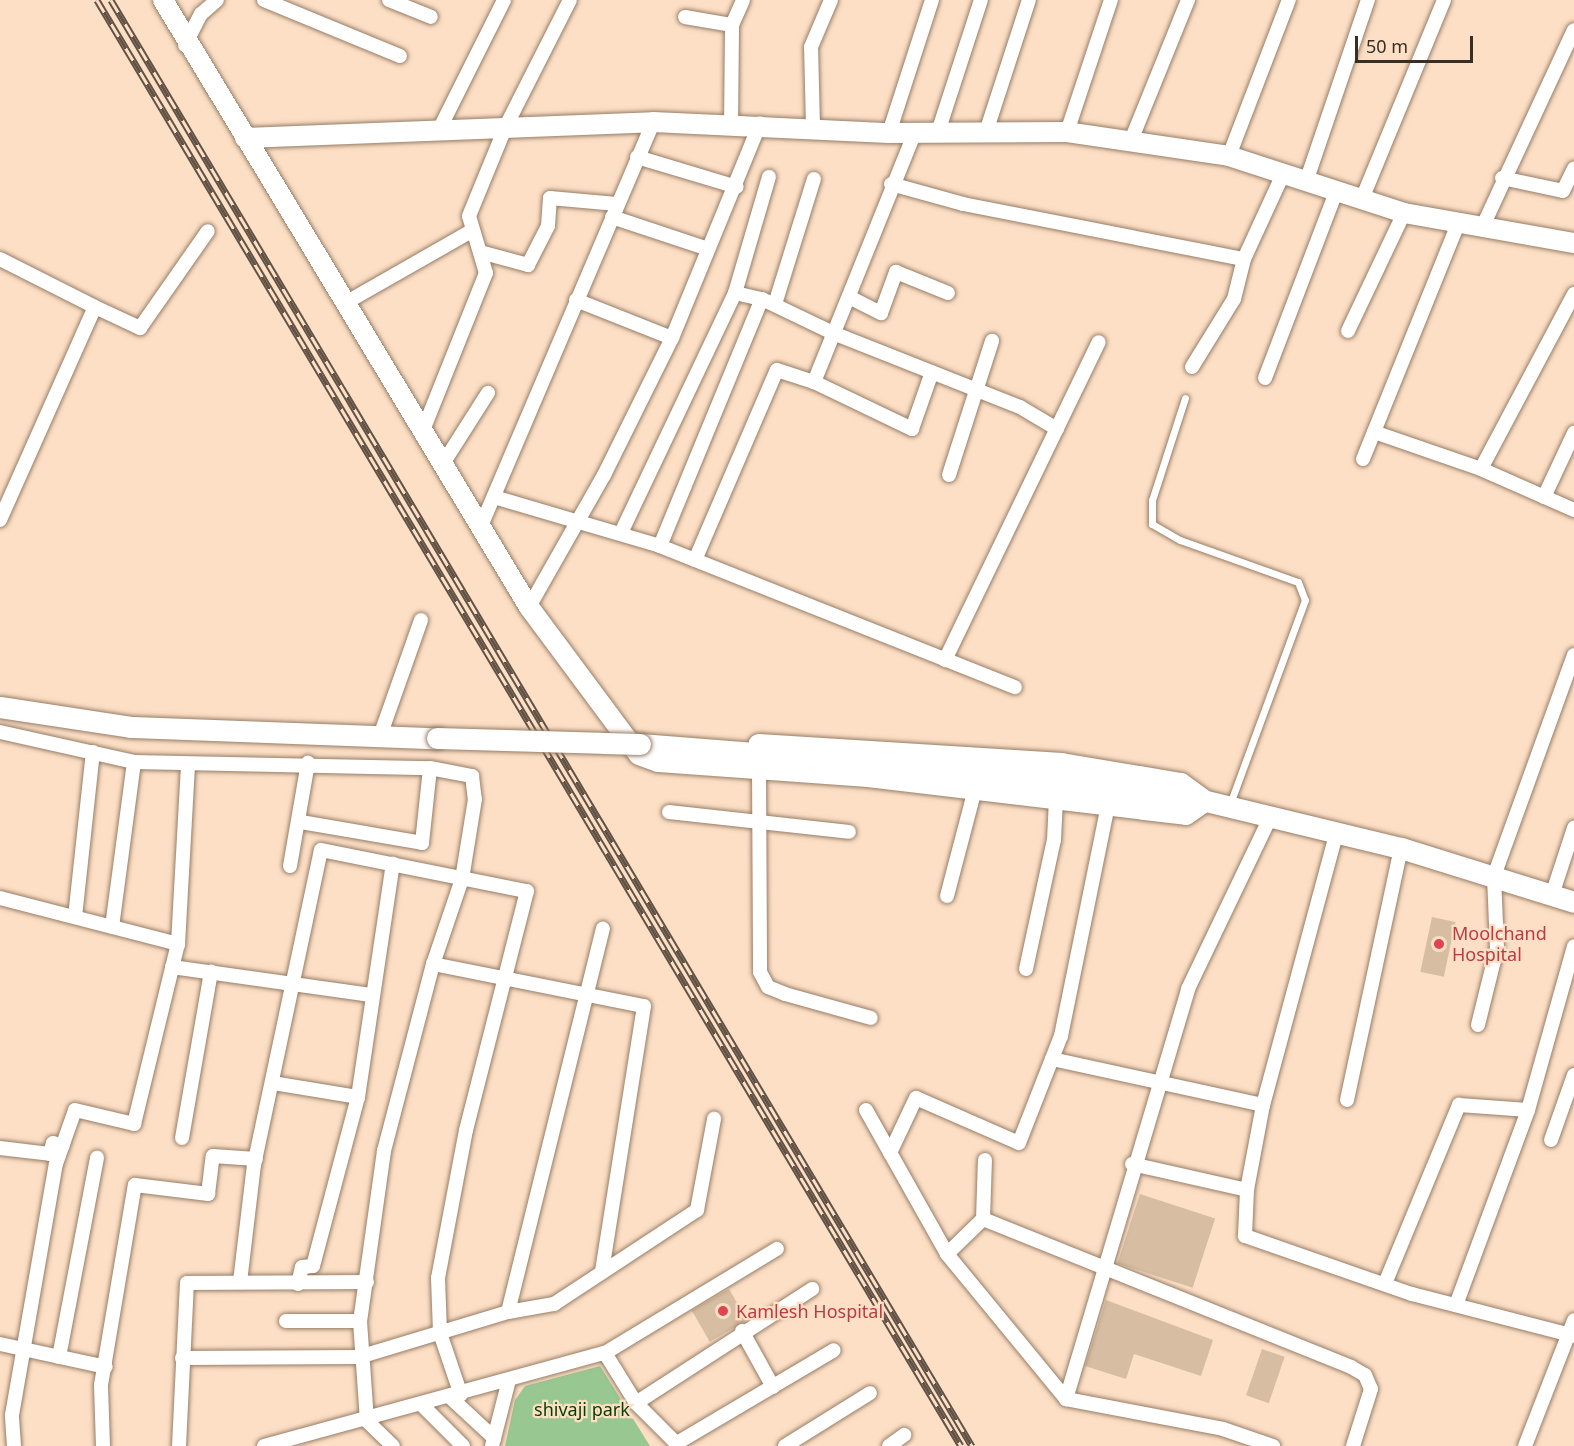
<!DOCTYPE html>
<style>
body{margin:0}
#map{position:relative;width:1574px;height:1446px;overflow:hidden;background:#fcdfc5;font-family:"Noto Sans",sans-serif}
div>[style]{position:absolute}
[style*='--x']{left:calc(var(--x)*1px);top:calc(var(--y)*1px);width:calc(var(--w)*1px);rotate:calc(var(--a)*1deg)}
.green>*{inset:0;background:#99c791}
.building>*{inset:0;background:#d7bea2;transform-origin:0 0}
.roads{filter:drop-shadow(0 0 2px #977d66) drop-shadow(0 0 2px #977d66)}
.lane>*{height:7px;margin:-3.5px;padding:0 3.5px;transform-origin:3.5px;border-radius:3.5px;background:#fff}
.street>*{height:14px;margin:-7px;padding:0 7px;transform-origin:7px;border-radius:7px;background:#fff}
.secondary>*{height:20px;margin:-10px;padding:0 10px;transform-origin:10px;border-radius:10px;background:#fff}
.primary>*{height:21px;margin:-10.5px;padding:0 10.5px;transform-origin:10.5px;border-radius:10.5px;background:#fff}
.rail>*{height:7px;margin-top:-3.5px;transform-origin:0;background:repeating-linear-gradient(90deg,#fcdfc5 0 14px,#615245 0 28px);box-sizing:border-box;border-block:2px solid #615245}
.bridges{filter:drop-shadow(0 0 2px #977d66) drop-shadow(0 0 2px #977d66)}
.primary-bridge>*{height:21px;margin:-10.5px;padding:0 10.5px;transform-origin:10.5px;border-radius:10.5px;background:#fff}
.dots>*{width:16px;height:16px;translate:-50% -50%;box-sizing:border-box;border:3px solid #fcdfc5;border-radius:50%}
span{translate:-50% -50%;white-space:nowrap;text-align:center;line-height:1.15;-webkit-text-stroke:4.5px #fcdfc5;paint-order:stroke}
.health-label{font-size:18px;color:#be3a42}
.left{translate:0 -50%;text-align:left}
.park-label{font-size:18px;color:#033f00}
.scale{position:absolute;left:1355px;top:36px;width:118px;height:27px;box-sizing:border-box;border:3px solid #392e24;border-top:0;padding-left:8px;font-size:18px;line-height:21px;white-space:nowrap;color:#392e24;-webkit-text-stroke:4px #fcdfc5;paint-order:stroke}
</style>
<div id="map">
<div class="green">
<div style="clip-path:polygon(600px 1366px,650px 1446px,505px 1446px,515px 1400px,525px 1386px)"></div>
</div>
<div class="building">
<div style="left:1432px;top:917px;width:24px;height:56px;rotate:12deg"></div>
<div style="left:1140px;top:1194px;width:79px;height:73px;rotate:18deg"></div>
<div style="left:729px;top:1289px;width:36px;height:43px;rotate:60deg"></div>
<div style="clip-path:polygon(1106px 1300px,1213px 1340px,1201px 1376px,1134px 1354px,1126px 1379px,1085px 1366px)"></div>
<div style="left:1262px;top:1349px;width:24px;height:49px;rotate:19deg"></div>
</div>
<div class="roads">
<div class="lane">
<div style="--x:1185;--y:398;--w:107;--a:107.9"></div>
<div style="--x:1152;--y:500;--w:24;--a:90"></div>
<div style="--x:1152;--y:524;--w:32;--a:30"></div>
<div style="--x:1180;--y:540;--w:125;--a:19.6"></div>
<div style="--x:1298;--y:582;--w:19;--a:69"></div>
<div style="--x:1305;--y:600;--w:217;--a:110.2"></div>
</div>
<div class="street">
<div style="--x:264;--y:0;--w:147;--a:22.4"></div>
<div style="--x:389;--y:0;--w:45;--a:22"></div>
<div style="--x:685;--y:17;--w:48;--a:9.7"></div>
<div style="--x:185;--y:45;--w:35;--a:-63"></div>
<div style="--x:201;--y:14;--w:21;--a:-41"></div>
<div style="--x:731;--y:125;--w:100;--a:-89.4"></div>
<div style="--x:732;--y:25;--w:27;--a:-66"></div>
<div style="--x:813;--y:127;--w:80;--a:-91.4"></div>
<div style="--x:811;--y:47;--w:51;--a:-66.9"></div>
<div style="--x:440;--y:128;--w:143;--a:-63.4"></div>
<div style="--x:915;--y:132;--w:270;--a:112"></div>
<div style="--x:814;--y:382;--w:109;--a:25.6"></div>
<div style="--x:912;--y:429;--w:60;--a:-70.7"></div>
<div style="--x:938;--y:132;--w:139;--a:-72"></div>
<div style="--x:986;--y:132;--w:139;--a:-72"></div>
<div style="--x:1067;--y:132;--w:139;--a:-71.6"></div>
<div style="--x:889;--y:133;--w:140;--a:-72.1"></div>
<div style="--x:1132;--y:138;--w:149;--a:-67.9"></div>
<div style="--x:1229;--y:156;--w:167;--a:-69"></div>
<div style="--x:637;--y:157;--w:104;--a:16.7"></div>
<div style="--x:1502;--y:178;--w:62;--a:12"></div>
<div style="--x:1563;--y:191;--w:25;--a:-64"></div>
<div style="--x:1307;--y:179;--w:189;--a:-71.2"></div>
<div style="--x:891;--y:184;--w:75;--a:15.5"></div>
<div style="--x:963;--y:204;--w:286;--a:11.1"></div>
<div style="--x:1244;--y:259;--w:96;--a:-65.3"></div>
<div style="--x:1362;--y:199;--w:215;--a:-67.6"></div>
<div style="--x:612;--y:217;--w:101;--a:18.4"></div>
<div style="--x:1482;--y:228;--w:218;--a:-65.1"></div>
<div style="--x:480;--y:252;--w:50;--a:15.2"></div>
<div style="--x:528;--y:265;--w:44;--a:-62.9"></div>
<div style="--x:548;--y:226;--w:28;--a:-86"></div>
<div style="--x:550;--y:198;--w:67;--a:5.1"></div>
<div style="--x:0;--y:259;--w:106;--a:26.8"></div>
<div style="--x:735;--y:293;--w:28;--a:13"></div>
<div style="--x:762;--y:299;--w:79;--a:25.6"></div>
<div style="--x:833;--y:333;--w:201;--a:21.6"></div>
<div style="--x:1020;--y:407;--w:43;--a:30.7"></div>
<div style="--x:1574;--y:294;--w:198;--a:118"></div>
<div style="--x:1481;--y:469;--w:102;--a:23.8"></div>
<div style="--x:849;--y:297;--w:36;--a:27"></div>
<div style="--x:881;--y:313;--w:44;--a:-69.9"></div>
<div style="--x:896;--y:272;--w:56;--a:22"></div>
<div style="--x:576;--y:300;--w:103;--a:21.6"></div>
<div style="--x:347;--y:302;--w:145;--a:-29.7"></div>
<div style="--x:775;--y:304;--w:131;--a:-72.7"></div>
<div style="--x:1348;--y:331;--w:131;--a:-64.6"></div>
<div style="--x:1192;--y:367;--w:80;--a:-58.3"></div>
<div style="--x:1234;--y:299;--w:41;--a:-76"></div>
<div style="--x:1265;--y:378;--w:202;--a:-69.1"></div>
<div style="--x:424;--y:428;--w:167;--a:-68.2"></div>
<div style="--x:486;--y:273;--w:59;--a:-106.6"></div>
<div style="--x:469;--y:216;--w:97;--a:-67.7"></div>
<div style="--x:506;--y:126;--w:141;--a:-63.1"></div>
<div style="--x:1374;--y:432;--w:113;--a:19.1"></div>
<div style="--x:1363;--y:459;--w:253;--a:-68"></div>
<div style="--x:444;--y:462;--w:82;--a:-57.5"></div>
<div style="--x:949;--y:475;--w:141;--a:-72.2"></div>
<div style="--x:494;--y:497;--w:173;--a:16.4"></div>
<div style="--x:660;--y:546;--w:382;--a:21.7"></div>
<div style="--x:1544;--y:497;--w:71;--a:-64.9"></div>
<div style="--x:0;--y:520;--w:233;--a:-66"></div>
<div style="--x:95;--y:307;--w:50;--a:25"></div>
<div style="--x:140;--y:328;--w:118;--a:-55"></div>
<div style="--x:481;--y:526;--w:439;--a:-66.9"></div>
<div style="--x:621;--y:533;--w:266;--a:-64.6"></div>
<div style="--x:735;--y:293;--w:121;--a:-73.7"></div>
<div style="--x:660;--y:546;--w:267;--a:-67.6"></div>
<div style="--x:695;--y:560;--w:207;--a:-66.7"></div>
<div style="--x:777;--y:370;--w:39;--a:18"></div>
<div style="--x:529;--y:607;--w:152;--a:-60.4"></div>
<div style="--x:604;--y:475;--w:153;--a:-63.6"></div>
<div style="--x:672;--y:338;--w:232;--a:-67.7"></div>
<div style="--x:945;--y:660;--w:353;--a:-64.2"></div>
<div style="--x:0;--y:732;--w:137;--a:12.6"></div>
<div style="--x:134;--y:762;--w:296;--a:1.2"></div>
<div style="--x:430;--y:768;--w:43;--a:10.8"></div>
<div style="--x:472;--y:776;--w:23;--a:83"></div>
<div style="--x:475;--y:799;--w:81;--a:99.2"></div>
<div style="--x:462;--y:879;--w:90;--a:108.8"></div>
<div style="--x:433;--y:964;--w:193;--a:104.7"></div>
<div style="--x:384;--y:1151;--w:172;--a:98"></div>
<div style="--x:360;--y:1321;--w:100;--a:86"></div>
<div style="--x:367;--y:1421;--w:36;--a:44"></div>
<div style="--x:380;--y:736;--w:123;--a:-70.5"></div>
<div style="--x:759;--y:768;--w:204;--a:89.7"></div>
<div style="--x:760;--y:972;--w:17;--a:62"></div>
<div style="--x:768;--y:987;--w:18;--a:22"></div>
<div style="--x:785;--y:994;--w:89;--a:15.6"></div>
<div style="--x:669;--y:812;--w:181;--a:6.3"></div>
<div style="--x:301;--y:822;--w:123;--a:9.8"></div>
<div style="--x:422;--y:843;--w:75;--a:-83.9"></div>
<div style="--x:1337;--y:831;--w:284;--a:105.1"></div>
<div style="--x:1263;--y:1105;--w:86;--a:100.7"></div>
<div style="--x:1247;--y:1190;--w:46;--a:92.5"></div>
<div style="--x:1245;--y:1236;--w:177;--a:19.2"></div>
<div style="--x:1412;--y:1294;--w:167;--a:14.5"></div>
<div style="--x:290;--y:866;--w:105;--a:-80.1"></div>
<div style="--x:1552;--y:895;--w:71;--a:-71.8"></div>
<div style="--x:947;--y:896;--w:111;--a:-75.3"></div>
<div style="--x:0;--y:898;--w:184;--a:14.5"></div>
<div style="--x:178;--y:944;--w:179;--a:-86.8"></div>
<div style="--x:75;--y:917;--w:166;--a:-83.8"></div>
<div style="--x:112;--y:927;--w:166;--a:-82.4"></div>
<div style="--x:433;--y:964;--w:215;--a:11.3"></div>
<div style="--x:644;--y:1006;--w:269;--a:99"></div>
<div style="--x:172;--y:967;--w:201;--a:8"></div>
<div style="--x:1026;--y:969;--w:132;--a:-77.8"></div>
<div style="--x:1054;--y:840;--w:41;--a:-87.2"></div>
<div style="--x:1478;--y:1025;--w:79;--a:-76.1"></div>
<div style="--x:1497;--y:948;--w:72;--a:-92.4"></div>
<div style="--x:1494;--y:876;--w:235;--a:-70.1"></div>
<div style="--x:1052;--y:1059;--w:216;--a:12.3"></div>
<div style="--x:273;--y:1083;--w:86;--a:9.4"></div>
<div style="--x:1347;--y:1100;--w:258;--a:-77.9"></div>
<div style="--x:866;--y:1110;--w:165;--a:60.6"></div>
<div style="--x:947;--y:1254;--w:188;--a:50.6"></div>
<div style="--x:1066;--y:1399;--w:160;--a:10.8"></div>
<div style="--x:1223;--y:1429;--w:53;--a:18.8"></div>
<div style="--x:182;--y:1138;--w:169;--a:-80.1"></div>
<div style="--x:1551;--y:1140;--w:69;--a:-70.5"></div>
<div style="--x:0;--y:1148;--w:50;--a:6.8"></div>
<div style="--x:50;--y:1154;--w:11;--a:-75"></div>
<div style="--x:53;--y:1143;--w:10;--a:17"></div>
<div style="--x:890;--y:1153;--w:61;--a:-64.7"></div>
<div style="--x:916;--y:1098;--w:112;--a:23.6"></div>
<div style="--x:1019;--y:1143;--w:115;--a:-68.6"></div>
<div style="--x:1061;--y:1036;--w:235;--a:-78.5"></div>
<div style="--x:1132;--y:1164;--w:118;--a:12.7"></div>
<div style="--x:983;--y:1219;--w:397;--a:21.9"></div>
<div style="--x:1351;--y:1367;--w:16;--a:30"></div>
<div style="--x:1365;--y:1375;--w:15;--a:67"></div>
<div style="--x:1371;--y:1389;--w:60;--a:107.5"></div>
<div style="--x:947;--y:1254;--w:50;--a:-44.2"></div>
<div style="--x:983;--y:1219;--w:59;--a:-88.1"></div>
<div style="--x:1386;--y:1281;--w:191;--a:-67.5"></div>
<div style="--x:1459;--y:1105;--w:69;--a:4.1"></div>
<div style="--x:240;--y:1282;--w:118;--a:-83.2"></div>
<div style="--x:254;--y:1165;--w:322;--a:-78"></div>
<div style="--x:321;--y:850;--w:210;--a:11.3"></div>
<div style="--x:527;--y:891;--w:247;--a:104.3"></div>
<div style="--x:466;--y:1130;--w:151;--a:100.7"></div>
<div style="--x:438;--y:1278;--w:55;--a:87.9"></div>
<div style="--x:440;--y:1333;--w:65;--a:71.3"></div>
<div style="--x:298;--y:1284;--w:17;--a:-77"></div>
<div style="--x:302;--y:1267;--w:11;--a:-5"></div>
<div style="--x:313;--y:1266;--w:175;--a:-75.1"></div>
<div style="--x:358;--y:1097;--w:236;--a:-81.5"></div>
<div style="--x:1456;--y:1305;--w:208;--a:-69.7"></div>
<div style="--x:1528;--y:1110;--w:170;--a:-74.3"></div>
<div style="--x:508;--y:1312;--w:395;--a:-76.1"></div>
<div style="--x:286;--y:1321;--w:74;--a:0"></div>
<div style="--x:742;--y:1331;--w:64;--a:61"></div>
<div style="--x:0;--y:1344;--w:108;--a:12.2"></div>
<div style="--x:605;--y:1353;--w:201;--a:-31.2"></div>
<div style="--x:59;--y:1357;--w:203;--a:-79.2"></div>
<div style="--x:182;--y:1358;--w:177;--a:-0.3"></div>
<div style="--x:359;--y:1357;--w:156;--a:-16.8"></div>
<div style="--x:508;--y:1312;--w:47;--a:-9.9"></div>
<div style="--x:554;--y:1304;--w:171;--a:-33.3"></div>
<div style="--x:697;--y:1210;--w:93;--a:-79.4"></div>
<div style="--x:451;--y:1398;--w:59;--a:42.9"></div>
<div style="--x:1066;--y:1399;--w:428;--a:-73.4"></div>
<div style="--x:1188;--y:989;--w:192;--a:-64.4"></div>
<div style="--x:636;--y:1403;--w:210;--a:-32.9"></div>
<div style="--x:422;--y:1405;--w:58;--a:45"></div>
<div style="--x:677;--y:1443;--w:182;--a:-30.6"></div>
<div style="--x:14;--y:1446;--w:31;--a:-94"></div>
<div style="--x:12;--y:1415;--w:255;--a:-80.1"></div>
<div style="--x:56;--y:1164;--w:57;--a:-70.6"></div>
<div style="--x:75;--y:1110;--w:61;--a:13.3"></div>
<div style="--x:134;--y:1124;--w:185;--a:-76.3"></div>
<div style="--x:103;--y:1446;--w:61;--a:-91.9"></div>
<div style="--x:101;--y:1385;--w:203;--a:-80.4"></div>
<div style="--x:135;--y:1185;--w:74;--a:7"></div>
<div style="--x:208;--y:1194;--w:38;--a:-83"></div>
<div style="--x:213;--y:1156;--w:43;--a:4"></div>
<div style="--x:179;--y:1446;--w:163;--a:-87.2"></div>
<div style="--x:187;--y:1283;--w:180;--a:-0.3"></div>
<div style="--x:264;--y:1446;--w:353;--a:-15.3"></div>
<div style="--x:605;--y:1353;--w:59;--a:58.2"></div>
<div style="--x:636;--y:1403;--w:61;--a:45"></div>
<div style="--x:492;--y:1446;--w:68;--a:-75.6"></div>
<div style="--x:785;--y:1446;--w:100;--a:-31.9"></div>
<div style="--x:889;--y:1446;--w:19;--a:-36"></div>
<div style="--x:1525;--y:1446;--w:135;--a:-68.7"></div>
</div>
<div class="secondary">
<div style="--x:163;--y:0;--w:709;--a:58.91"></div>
<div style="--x:529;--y:607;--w:184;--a:53.4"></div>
<div style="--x:639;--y:755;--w:20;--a:20"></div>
<div style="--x:658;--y:762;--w:211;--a:4.1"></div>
<div style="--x:868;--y:777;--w:320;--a:6.8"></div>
<div style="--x:1186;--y:815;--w:24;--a:-35"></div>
<div style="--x:1206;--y:801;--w:31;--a:-144"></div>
<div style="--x:1181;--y:783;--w:121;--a:-170.5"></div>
<div style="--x:1062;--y:763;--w:304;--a:-176.4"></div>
<div style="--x:245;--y:138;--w:408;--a:-2.2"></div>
<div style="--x:653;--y:122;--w:236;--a:2.7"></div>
<div style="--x:889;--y:133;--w:178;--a:-0.3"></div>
<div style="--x:1067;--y:132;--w:164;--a:8.4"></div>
<div style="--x:1229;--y:156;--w:184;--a:18"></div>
<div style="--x:1404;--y:213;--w:173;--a:10"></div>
</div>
<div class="primary">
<div style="--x:0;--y:707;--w:132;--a:8.7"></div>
<div style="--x:130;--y:727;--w:307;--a:2.1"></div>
<div style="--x:640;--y:744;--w:328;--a:4.5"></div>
<div style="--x:967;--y:770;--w:241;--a:7.4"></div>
<div style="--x:1206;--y:801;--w:201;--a:13.6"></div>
<div style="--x:1401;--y:848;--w:181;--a:17.3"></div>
</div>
</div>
<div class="rail">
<div style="--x:97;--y:0;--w:1684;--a:59.14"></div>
<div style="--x:111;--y:0;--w:1683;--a:59.23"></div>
</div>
<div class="bridges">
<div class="primary-bridge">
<div style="--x:437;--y:738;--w:203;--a:1.7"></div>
</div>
</div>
<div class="dots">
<div style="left:1439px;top:944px;background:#e0444e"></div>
<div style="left:723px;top:1311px;background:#e0444e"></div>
</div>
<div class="health-label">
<span class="left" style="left:1452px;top:944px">Moolchand<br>Hospital</span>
<span class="left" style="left:736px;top:1311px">Kamlesh Hospital</span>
</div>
<div class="park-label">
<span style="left:582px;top:1409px">shivaji park</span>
</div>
<div class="scale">50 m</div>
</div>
